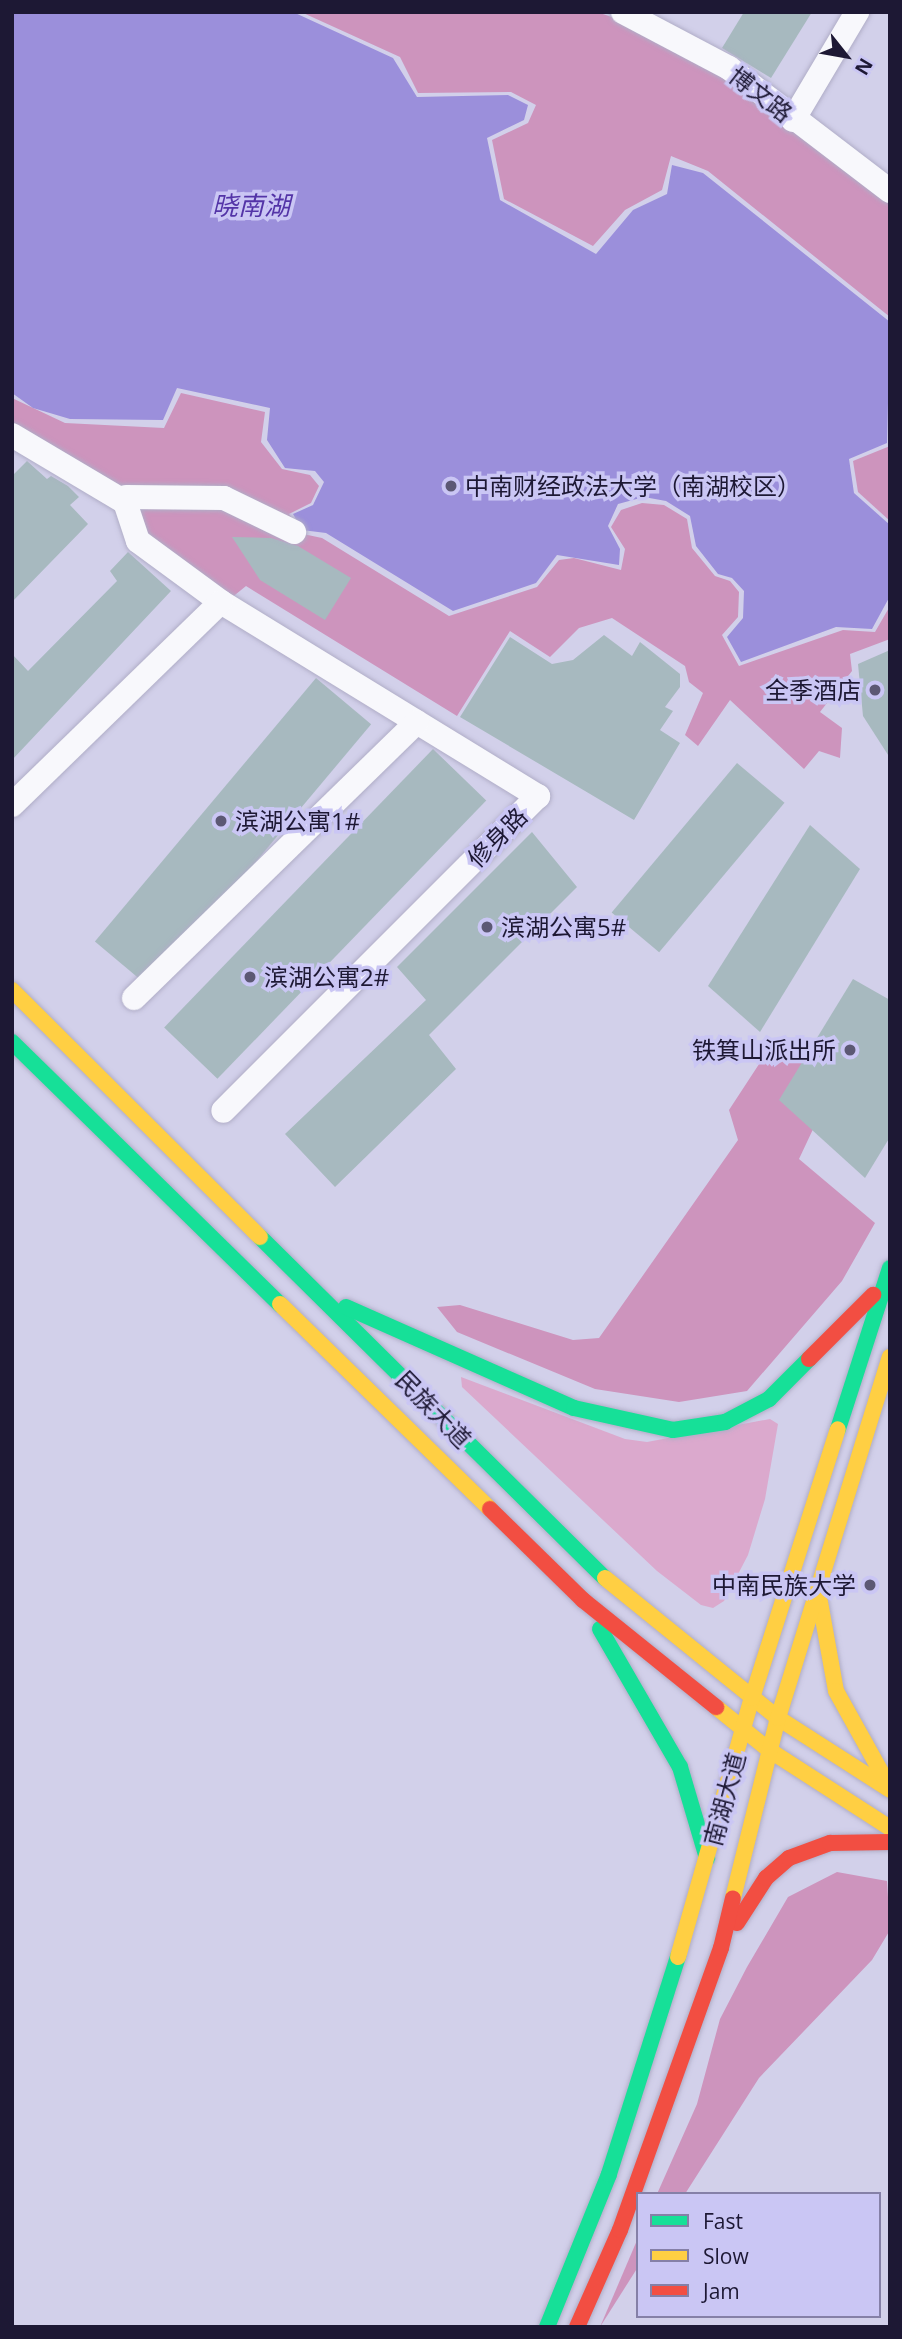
<!DOCTYPE html>
<meta charset="utf-8">
<style>
body{margin:0}
#map{position:relative;width:902px;height:2339px;overflow:hidden;background:#d2d0ea;font-family:"Open Sans","Noto Sans SC",sans-serif}
div>[style]{position:absolute}
[style*='--x']{left:calc(var(--x)*1px);top:calc(var(--y)*1px);width:calc(var(--w)*1px);rotate:calc(var(--a)*1deg)}
.green>*{inset:0;background:#dba9cd}
.forest>*{inset:0;background:#cd94bd}
.water>*{inset:0;background:#9b8fdb}
.building>*{inset:0;background:#a7b9bf;transform-origin:0 0}
.roads{filter:drop-shadow(0 0 2px #b0adc7) drop-shadow(0 0 2px #b0adc7)}
.street>*{height:24px;margin:-12px;padding:0 12px;transform-origin:12px;border-radius:12px;background:#f8f8fc}
.fast>*{height:16px;margin:-8px;padding:0 8px;transform-origin:8px;border-radius:8px;background:#16e098}
.slow>*{height:16px;margin:-8px;padding:0 8px;transform-origin:8px;border-radius:8px;background:#ffcf43}
.jam>*{height:16px;margin:-8px;padding:0 8px;transform-origin:8px;border-radius:8px;background:#f24e42}
.dots>*{width:19px;height:19px;translate:-50% -50%;box-sizing:border-box;border:4px solid #cac6f4;border-radius:50%}
span{translate:-50% -50%;white-space:nowrap;text-align:center;line-height:1.15;-webkit-text-stroke:7px #cac6f4;paint-order:stroke}
.street-label{font-size:24px;color:#1d1834}
.poi-label{font-size:24px;color:#1d1834}
.left{translate:0 -50%;text-align:left}
.right{translate:-100% -50%;text-align:right}
.water-label{font-size:26px;color:#5334a7;font-style:italic}
.frame{position:absolute;inset:0;border:14px solid #1d1834;pointer-events:none}
.legend{position:absolute;left:636px;top:2192px;width:245px;height:126px;box-sizing:border-box;background:#cac6f4;border:2px solid #8580a7;margin:0;padding:9px 12px;list-style:none;font-size:21px;color:#1d1834}
.legend li{display:flex;align-items:center;gap:14px;height:35px}
.legend b{width:35px;border:2px solid #8580a7}
.north{position:absolute;left:811px;top:21px;width:70px;height:70px;-webkit-text-stroke:5px #cac6f4;paint-order:stroke;rotate:121deg;font-size:19px;font-weight:700;line-height:28px;text-align:center;color:#1d1834}
.north::after{content:'';display:block;margin:auto;width:24px;height:32px;background:#1d1834;clip-path:polygon(50% 0,100% 100%,50% 72%,0 100%)}
</style>
<div id="map">
<div class="green">
<div style="clip-path:polygon(461px 1377px,625px 1439px,647px 1442px,770px 1419px,778px 1424px,765px 1499px,748px 1555px,724px 1601px,713px 1608px,701px 1605px,657px 1571px,462px 1387px)"></div>
</div>
<div class="forest">
<div style="clip-path:polygon(301px 12px,597px 12px,647px 29px,725px 76px,890px 201px,890px 317px,708px 171px,671px 156px,662px 190px,625px 210px,593px 246px,504px 199px,492px 140px,528px 123px,536px 105px,511px 92px,418px 93px,400px 57px)"></div>
<div style="clip-path:polygon(181px 393px,265px 412px,261px 442px,282px 469px,310px 475px,319px 486px,311px 503px,289px 514px,303px 534px,322px 538px,449px 616px,537px 587px,559px 560px,574px 558px,621px 570px,625px 549px,611px 527px,621px 510px,642px 503px,664px 505px,687px 519px,692px 548px,715px 576px,730px 581px,739px 592px,738px 617px,722px 635px,739px 666px,843px 630px,875px 632px,890px 606px,890px 639px,850px 654px,852px 671px,820px 712px,842px 728px,840px 758px,819px 751px,804px 769px,730px 700px,698px 746px,685px 735px,703px 693px,689px 682px,685px 666px,612px 618px,579px 628px,550px 657px,510px 631px,457px 716px,246px 586px,230px 599px,146px 540px,126px 497px,12px 427px,12px 398px,65px 423px,164px 428px)"></div>
<div style="clip-path:polygon(890px 446px,890px 521px,858px 492px,853px 461px)"></div>
<div style="clip-path:polygon(801px 1052px,822px 1075px,823px 1108px,799px 1159px,875px 1223px,842px 1281px,747px 1391px,679px 1402px,595px 1389px,457px 1332px,437px 1307px,460px 1305px,573px 1340px,599px 1338px,738px 1140px,729px 1110px,765px 1055px)"></div>
<div style="clip-path:polygon(837px 1872px,887px 1881px,890px 1930px,872px 1960px,759px 2078px,685px 2194px,657px 2194px,697px 2104px,720px 2019px,747px 1967px,788px 1897px)"></div>
<div style="clip-path:polygon(638px 2238px,638px 2267px,600px 2327px)"></div>
</div>
<div class="water">
<div style="clip-path:polygon(12px 12px,293px 12px,393px 58px,417px 97px,508px 95px,528px 105px,524px 120px,487px 138px,500px 200px,596px 254px,633px 210px,667px 194px,672px 165px,703px 173px,890px 322px,887px 443px,849px 459px,854px 493px,890px 525px,890px 596px,872px 629px,836px 627px,741px 662px,727px 637px,743px 618px,744px 591px,732px 578px,718px 574px,696px 546px,690px 516px,666px 501px,644px 497px,618px 504px,608px 526px,620px 549px,619px 565px,557px 555px,536px 583px,453px 611px,326px 533px,302px 530px,293px 514px,313px 505px,324px 482px,315px 471px,285px 468px,267px 440px,270px 408px,177px 388px,163px 420px,70px 419px,33px 408px,12px 393px)"></div>
</div>
<div class="building">
<div style="clip-path:polygon(744px 12px,812px 12px,771px 78px,722px 48px)"></div>
<div style="clip-path:polygon(27px 461px,47px 479px,51px 476px,68px 486px,79px 497px,70px 505px,88px 524px,12px 602px,12px 476px)"></div>
<div style="clip-path:polygon(232px 537px,271px 538px,298px 546px,351px 578px,325px 620px,260px 580px)"></div>
<div style="clip-path:polygon(128px 552px,171px 591px,12px 760px,12px 654px,28px 671px,117px 581px,110px 571px)"></div>
<div style="clip-path:polygon(604px 635px,632px 656px,640px 642px,680px 674px,680px 687px,665px 707px,673px 711px,660px 730px,680px 743px,634px 820px,460px 717px,510px 637px,552px 664px,573px 660px)"></div>
<div style="clip-path:polygon(890px 650px,890px 758px,863px 716px,858px 664px)"></div>
<div style="left:316px;top:678px;width:72px;height:344px;rotate:40deg"></div>
<div style="left:433px;top:749px;width:74px;height:387px;rotate:44deg"></div>
<div style="left:737px;top:763px;width:62px;height:195px;rotate:40deg"></div>
<div style="clip-path:polygon(810px 825px,860px 869px,760px 1032px,708px 986px)"></div>
<div style="clip-path:polygon(532px 832px,577px 887px,429px 1035px,456px 1069px,335px 1187px,285px 1134px,426px 1000px,397px 967px)"></div>
<div style="clip-path:polygon(853px 979px,890px 1000px,890px 1137px,865px 1178px,779px 1100px)"></div>
</div>
<div class="roads">
<div class="street">
<div style="--x:623;--y:12;--w:120;--a:27.8"></div>
<div style="--x:729;--y:68;--w:203;--a:37.4"></div>
<div style="--x:793;--y:120;--w:126;--a:-59.3"></div>
<div style="--x:12;--y:435;--w:131;--a:30.7"></div>
<div style="--x:125;--y:502;--w:41;--a:71.6"></div>
<div style="--x:138;--y:541;--w:103;--a:36.3"></div>
<div style="--x:221;--y:602;--w:372;--a:31.5"></div>
<div style="--x:538;--y:796;--w:445;--a:135"></div>
<div style="--x:126;--y:497;--w:98;--a:0.6"></div>
<div style="--x:224;--y:498;--w:78;--a:25.9"></div>
<div style="--x:12;--y:805;--w:291;--a:-44.2"></div>
<div style="--x:134;--y:998;--w:395;--a:-44.3"></div>
</div>
<div class="fast">
<div style="--x:12;--y:1042;--w:375;--a:44.4"></div>
<div style="--x:260;--y:1237;--w:485;--a:44.7"></div>
<div style="--x:346;--y:1307;--w:249;--a:23.9"></div>
<div style="--x:574;--y:1408;--w:101;--a:12.5"></div>
<div style="--x:673;--y:1430;--w:53;--a:-8.7"></div>
<div style="--x:725;--y:1422;--w:50;--a:-27.6"></div>
<div style="--x:769;--y:1399;--w:57;--a:-45"></div>
<div style="--x:838;--y:1429;--w:169;--a:-72.1"></div>
<div style="--x:600;--y:1629;--w:160;--a:59.9"></div>
<div style="--x:680;--y:1767;--w:95;--a:73.5"></div>
<div style="--x:547;--y:2327;--w:165;--a:-67.9"></div>
<div style="--x:609;--y:2174;--w:228;--a:-72.4"></div>
</div>
<div class="slow">
<div style="--x:12;--y:990;--w:350;--a:44.9"></div>
<div style="--x:280;--y:1304;--w:293;--a:44.3"></div>
<div style="--x:605;--y:1578;--w:223;--a:39"></div>
<div style="--x:778;--y:1718;--w:133;--a:32.7"></div>
<div style="--x:820;--y:1602;--w:90;--a:79.8"></div>
<div style="--x:836;--y:1691;--w:101;--a:60.9"></div>
<div style="--x:716;--y:1707;--w:68;--a:39.1"></div>
<div style="--x:769;--y:1750;--w:144;--a:32.8"></div>
<div style="--x:733;--y:1898;--w:186;--a:-76"></div>
<div style="--x:778;--y:1718;--w:378;--a:-72.8"></div>
<div style="--x:678;--y:1957;--w:269;--a:-74.1"></div>
<div style="--x:752;--y:1698;--w:282;--a:-72.3"></div>
</div>
<div class="jam">
<div style="--x:809;--y:1359;--w:91;--a:-45"></div>
<div style="--x:490;--y:1509;--w:130;--a:44.4"></div>
<div style="--x:583;--y:1600;--w:171;--a:38.8"></div>
<div style="--x:737;--y:1923;--w:54;--a:-57.2"></div>
<div style="--x:766;--y:1878;--w:30;--a:-41"></div>
<div style="--x:789;--y:1858;--w:44;--a:-20.1"></div>
<div style="--x:830;--y:1843;--w:60;--a:-1"></div>
<div style="--x:577;--y:2327;--w:106;--a:-66.1"></div>
<div style="--x:620;--y:2230;--w:300;--a:-70.3"></div>
<div style="--x:721;--y:1948;--w:51;--a:-76.5"></div>
</div>
</div>
<div class="dots">
<div style="left:451px;top:486px;background:#5c5874"></div>
<div style="left:875px;top:690px;background:#5c5874"></div>
<div style="left:221px;top:821px;background:#5c5874"></div>
<div style="left:487px;top:927px;background:#5c5874"></div>
<div style="left:250px;top:977px;background:#5c5874"></div>
<div style="left:850px;top:1050px;background:#5c5874"></div>
<div style="left:870px;top:1585px;background:#5c5874"></div>
</div>
<div class="street-label">
<span style="left:761px;top:94px;rotate:38deg">博文路</span>
<span style="left:497px;top:837px;rotate:-45deg">修身路</span>
<span style="left:434px;top:1409px;rotate:46deg">民族大道</span>
<span style="left:724px;top:1799px;rotate:-75deg">南湖大道</span>
</div>
<div class="poi-label">
<span class="left" style="left:465px;top:486px">中南财经政法大学（南湖校区）</span>
<span class="right" style="left:861px;top:690px">全季酒店</span>
<span class="left" style="left:235px;top:821px">滨湖公寓1#</span>
<span class="left" style="left:501px;top:927px">滨湖公寓5#</span>
<span class="left" style="left:264px;top:977px">滨湖公寓2#</span>
<span class="right" style="left:836px;top:1050px">铁箕山派出所</span>
<span class="right" style="left:856px;top:1585px">中南民族大学</span>
</div>
<div class="water-label">
<span style="left:251px;top:206px">晓南湖</span>
</div>
<div class="frame"></div>
<ul class="legend">
<li><b style="height:9px;background:#16e098"></b>Fast</li>
<li><b style="height:9px;background:#ffcf43"></b>Slow</li>
<li><b style="height:9px;background:#f24e42"></b>Jam</li>
</ul>
<div class="north">N</div>
</div>
